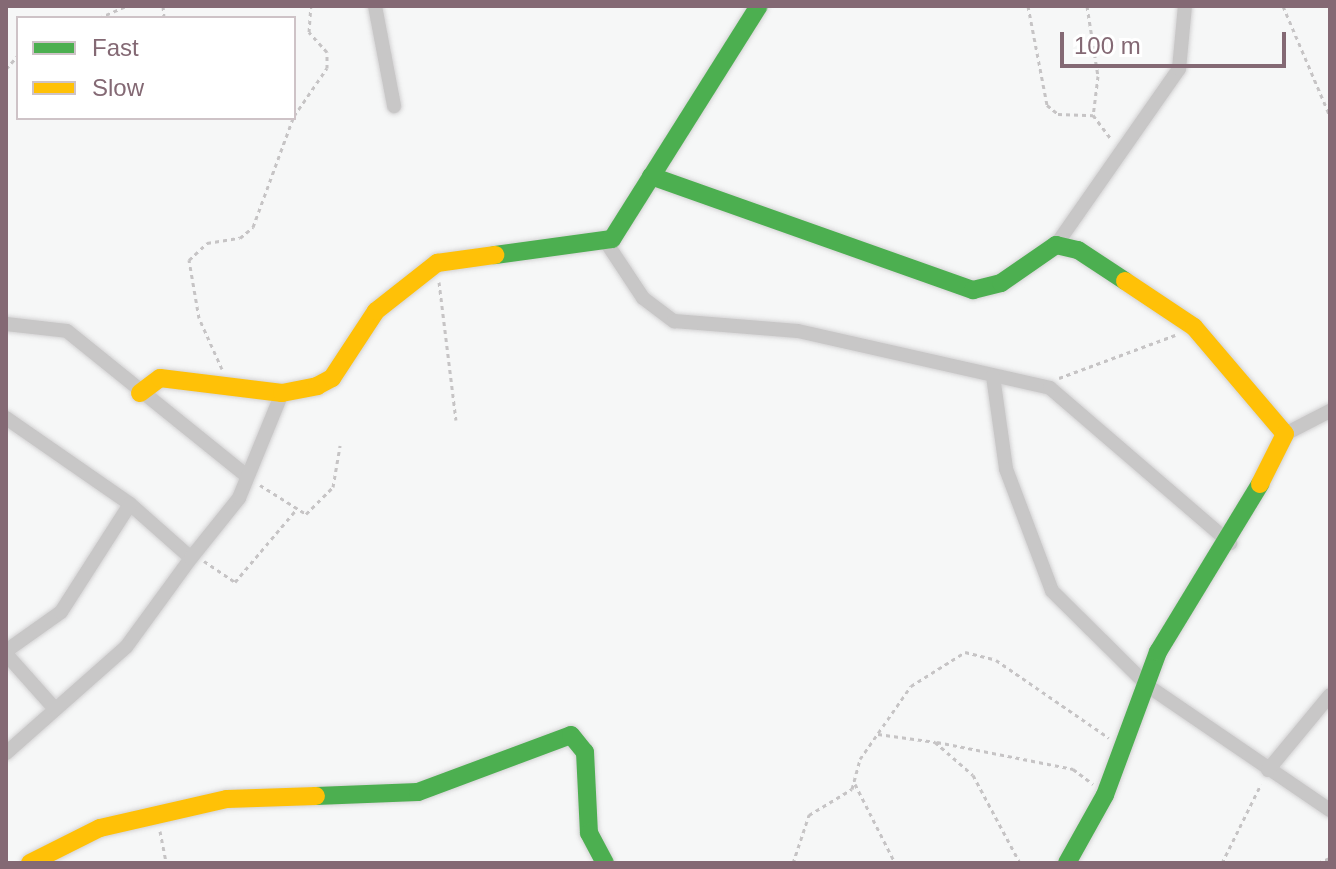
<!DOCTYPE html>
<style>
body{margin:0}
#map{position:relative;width:1336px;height:869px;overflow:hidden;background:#f6f7f7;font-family:Helvetica,sans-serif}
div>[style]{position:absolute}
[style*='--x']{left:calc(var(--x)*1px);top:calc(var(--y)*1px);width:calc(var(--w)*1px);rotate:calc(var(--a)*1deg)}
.path>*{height:3px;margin-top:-1.5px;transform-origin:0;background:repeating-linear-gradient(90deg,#c6c4c5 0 4px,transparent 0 8px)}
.roads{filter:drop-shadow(0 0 2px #d3d2d3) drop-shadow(0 0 2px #d3d2d3)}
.street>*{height:14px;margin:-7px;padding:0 7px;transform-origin:7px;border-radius:7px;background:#c8c7c7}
.fast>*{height:18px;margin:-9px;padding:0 9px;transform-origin:9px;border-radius:9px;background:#4caf50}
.slow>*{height:18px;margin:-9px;padding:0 9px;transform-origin:9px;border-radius:9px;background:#ffc107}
span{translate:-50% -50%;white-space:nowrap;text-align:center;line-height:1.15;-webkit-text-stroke:8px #fff;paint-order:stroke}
.frame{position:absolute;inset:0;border:8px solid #846974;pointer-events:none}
.legend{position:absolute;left:16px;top:16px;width:280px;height:104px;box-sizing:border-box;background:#fff;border:2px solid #cec3c7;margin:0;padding:10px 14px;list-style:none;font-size:24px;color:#846974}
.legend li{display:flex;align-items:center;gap:16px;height:40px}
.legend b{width:40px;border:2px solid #cec3c7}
.scale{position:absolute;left:1060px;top:32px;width:226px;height:36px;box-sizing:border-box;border:4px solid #846974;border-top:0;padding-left:10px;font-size:24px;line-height:28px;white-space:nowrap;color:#846974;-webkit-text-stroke:6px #fff;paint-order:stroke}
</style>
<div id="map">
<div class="path">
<div style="--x:163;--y:6;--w:12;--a:85"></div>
<div style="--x:1028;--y:6;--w:101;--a:79.1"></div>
<div style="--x:1047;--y:105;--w:14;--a:39"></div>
<div style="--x:1058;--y:114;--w:35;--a:2"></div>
<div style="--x:1087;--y:6;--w:71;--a:81.1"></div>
<div style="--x:1098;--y:76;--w:39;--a:97"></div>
<div style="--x:1093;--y:115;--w:31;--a:53"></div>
<div style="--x:1283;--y:6;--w:120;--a:66.9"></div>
<div style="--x:99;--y:18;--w:30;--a:-24"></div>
<div style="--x:6;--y:69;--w:18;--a:-49"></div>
<div style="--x:294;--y:116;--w:58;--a:-55.5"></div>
<div style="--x:327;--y:68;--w:16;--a:-90"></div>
<div style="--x:327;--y:52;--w:27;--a:-132"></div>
<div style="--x:309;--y:32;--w:26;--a:-86"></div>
<div style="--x:439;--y:282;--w:139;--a:83"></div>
<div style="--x:222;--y:369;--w:56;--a:-114.3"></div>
<div style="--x:199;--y:318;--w:59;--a:-99.8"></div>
<div style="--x:189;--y:260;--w:25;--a:-43"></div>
<div style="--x:207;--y:243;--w:33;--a:-9"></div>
<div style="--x:240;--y:238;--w:17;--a:-40"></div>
<div style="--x:253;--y:227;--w:116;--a:-69.8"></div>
<div style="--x:1059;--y:378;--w:124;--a:-20.3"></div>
<div style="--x:260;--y:485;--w:54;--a:32.2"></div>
<div style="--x:306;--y:514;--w:38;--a:-45"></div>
<div style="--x:333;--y:487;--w:42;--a:-80.3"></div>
<div style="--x:204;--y:561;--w:37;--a:34"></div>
<div style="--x:235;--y:582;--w:93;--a:-49.8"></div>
<div style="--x:878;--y:734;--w:58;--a:8"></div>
<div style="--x:935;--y:742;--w:50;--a:41"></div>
<div style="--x:973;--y:775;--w:100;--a:61.9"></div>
<div style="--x:937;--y:742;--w:139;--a:11.2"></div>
<div style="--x:1073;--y:769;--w:25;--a:37"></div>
<div style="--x:855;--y:784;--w:89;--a:63.1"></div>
<div style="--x:160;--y:831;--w:33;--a:79"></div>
<div style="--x:793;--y:863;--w:51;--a:-71.6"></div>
<div style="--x:809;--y:815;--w:50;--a:-31.2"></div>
<div style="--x:852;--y:789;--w:31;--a:-75"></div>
<div style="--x:860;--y:759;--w:89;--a:-55.1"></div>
<div style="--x:911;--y:686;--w:64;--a:-32.2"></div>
<div style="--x:965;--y:652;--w:32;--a:14"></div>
<div style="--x:996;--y:660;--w:137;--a:34.6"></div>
<div style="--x:1222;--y:863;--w:88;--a:-63.7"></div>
<div style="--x:1318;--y:863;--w:13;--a:-23"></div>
</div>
<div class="roads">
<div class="street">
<div style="--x:375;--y:6;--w:102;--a:79.2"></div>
<div style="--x:606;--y:242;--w:67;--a:56.5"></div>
<div style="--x:643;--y:298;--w:39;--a:37"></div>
<div style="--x:674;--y:321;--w:124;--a:4.6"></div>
<div style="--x:798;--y:331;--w:258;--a:12.7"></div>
<div style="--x:1050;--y:388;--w:238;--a:40.7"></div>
<div style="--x:1056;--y:245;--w:215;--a:-55.1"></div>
<div style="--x:1179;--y:69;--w:63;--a:-84.6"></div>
<div style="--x:6;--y:324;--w:61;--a:6.5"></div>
<div style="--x:67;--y:331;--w:231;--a:38.9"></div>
<div style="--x:993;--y:376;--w:94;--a:82"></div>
<div style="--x:1006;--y:469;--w:130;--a:69.3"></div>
<div style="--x:1052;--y:591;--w:135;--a:44.7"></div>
<div style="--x:1148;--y:686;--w:220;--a:34.3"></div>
<div style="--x:6;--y:418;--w:151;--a:34.7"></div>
<div style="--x:130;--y:504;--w:81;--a:41.5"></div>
<div style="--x:191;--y:558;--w:110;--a:126.1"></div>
<div style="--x:126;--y:647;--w:160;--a:138.5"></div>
<div style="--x:1285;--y:434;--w:51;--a:-27.1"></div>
<div style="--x:191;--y:558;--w:77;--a:-51.3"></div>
<div style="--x:239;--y:498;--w:113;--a:-67.7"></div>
<div style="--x:6;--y:651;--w:67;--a:-35.3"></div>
<div style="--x:61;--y:612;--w:128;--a:-57.4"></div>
<div style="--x:6;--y:654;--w:74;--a:48.3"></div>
<div style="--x:1268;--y:770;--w:97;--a:-50.4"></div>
</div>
<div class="fast">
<div style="--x:651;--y:176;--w:342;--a:19.5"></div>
<div style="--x:973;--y:290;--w:29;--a:-14"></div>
<div style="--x:1001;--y:283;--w:67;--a:-34.6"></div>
<div style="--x:1056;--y:245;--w:23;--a:13"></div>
<div style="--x:1078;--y:250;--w:56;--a:33.4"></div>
<div style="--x:495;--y:255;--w:118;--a:-7.8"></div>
<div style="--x:612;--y:239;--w:275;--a:-57.8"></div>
<div style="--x:316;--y:796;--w:102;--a:-2.2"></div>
<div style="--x:418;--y:792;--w:163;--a:-20.4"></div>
<div style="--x:571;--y:735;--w:22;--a:51"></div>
<div style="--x:585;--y:752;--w:81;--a:87.2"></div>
<div style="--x:589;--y:833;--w:34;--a:62"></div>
<div style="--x:1067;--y:863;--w:78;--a:-60.8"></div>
<div style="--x:1105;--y:795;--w:153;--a:-69.7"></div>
<div style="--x:1158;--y:652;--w:197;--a:-58.7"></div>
</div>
<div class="slow">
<div style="--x:1125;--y:281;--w:83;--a:33.7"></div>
<div style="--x:1194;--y:327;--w:140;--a:49.6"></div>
<div style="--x:1285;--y:434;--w:56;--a:116.6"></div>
<div style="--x:140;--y:393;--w:25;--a:-37"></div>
<div style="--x:160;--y:378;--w:123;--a:7"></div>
<div style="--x:282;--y:393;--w:36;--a:-11"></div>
<div style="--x:317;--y:386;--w:17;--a:-28"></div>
<div style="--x:332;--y:378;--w:80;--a:-56.7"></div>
<div style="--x:376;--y:311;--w:78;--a:-38.2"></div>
<div style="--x:437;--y:263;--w:59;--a:-7.9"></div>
<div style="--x:30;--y:863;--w:78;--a:-26.6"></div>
<div style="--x:100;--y:828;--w:130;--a:-12.9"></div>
<div style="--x:227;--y:799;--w:89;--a:-1.9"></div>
</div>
</div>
<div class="frame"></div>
<ul class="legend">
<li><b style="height:10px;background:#4caf50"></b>Fast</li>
<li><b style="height:10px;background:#ffc107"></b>Slow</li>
</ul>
<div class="scale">100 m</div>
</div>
